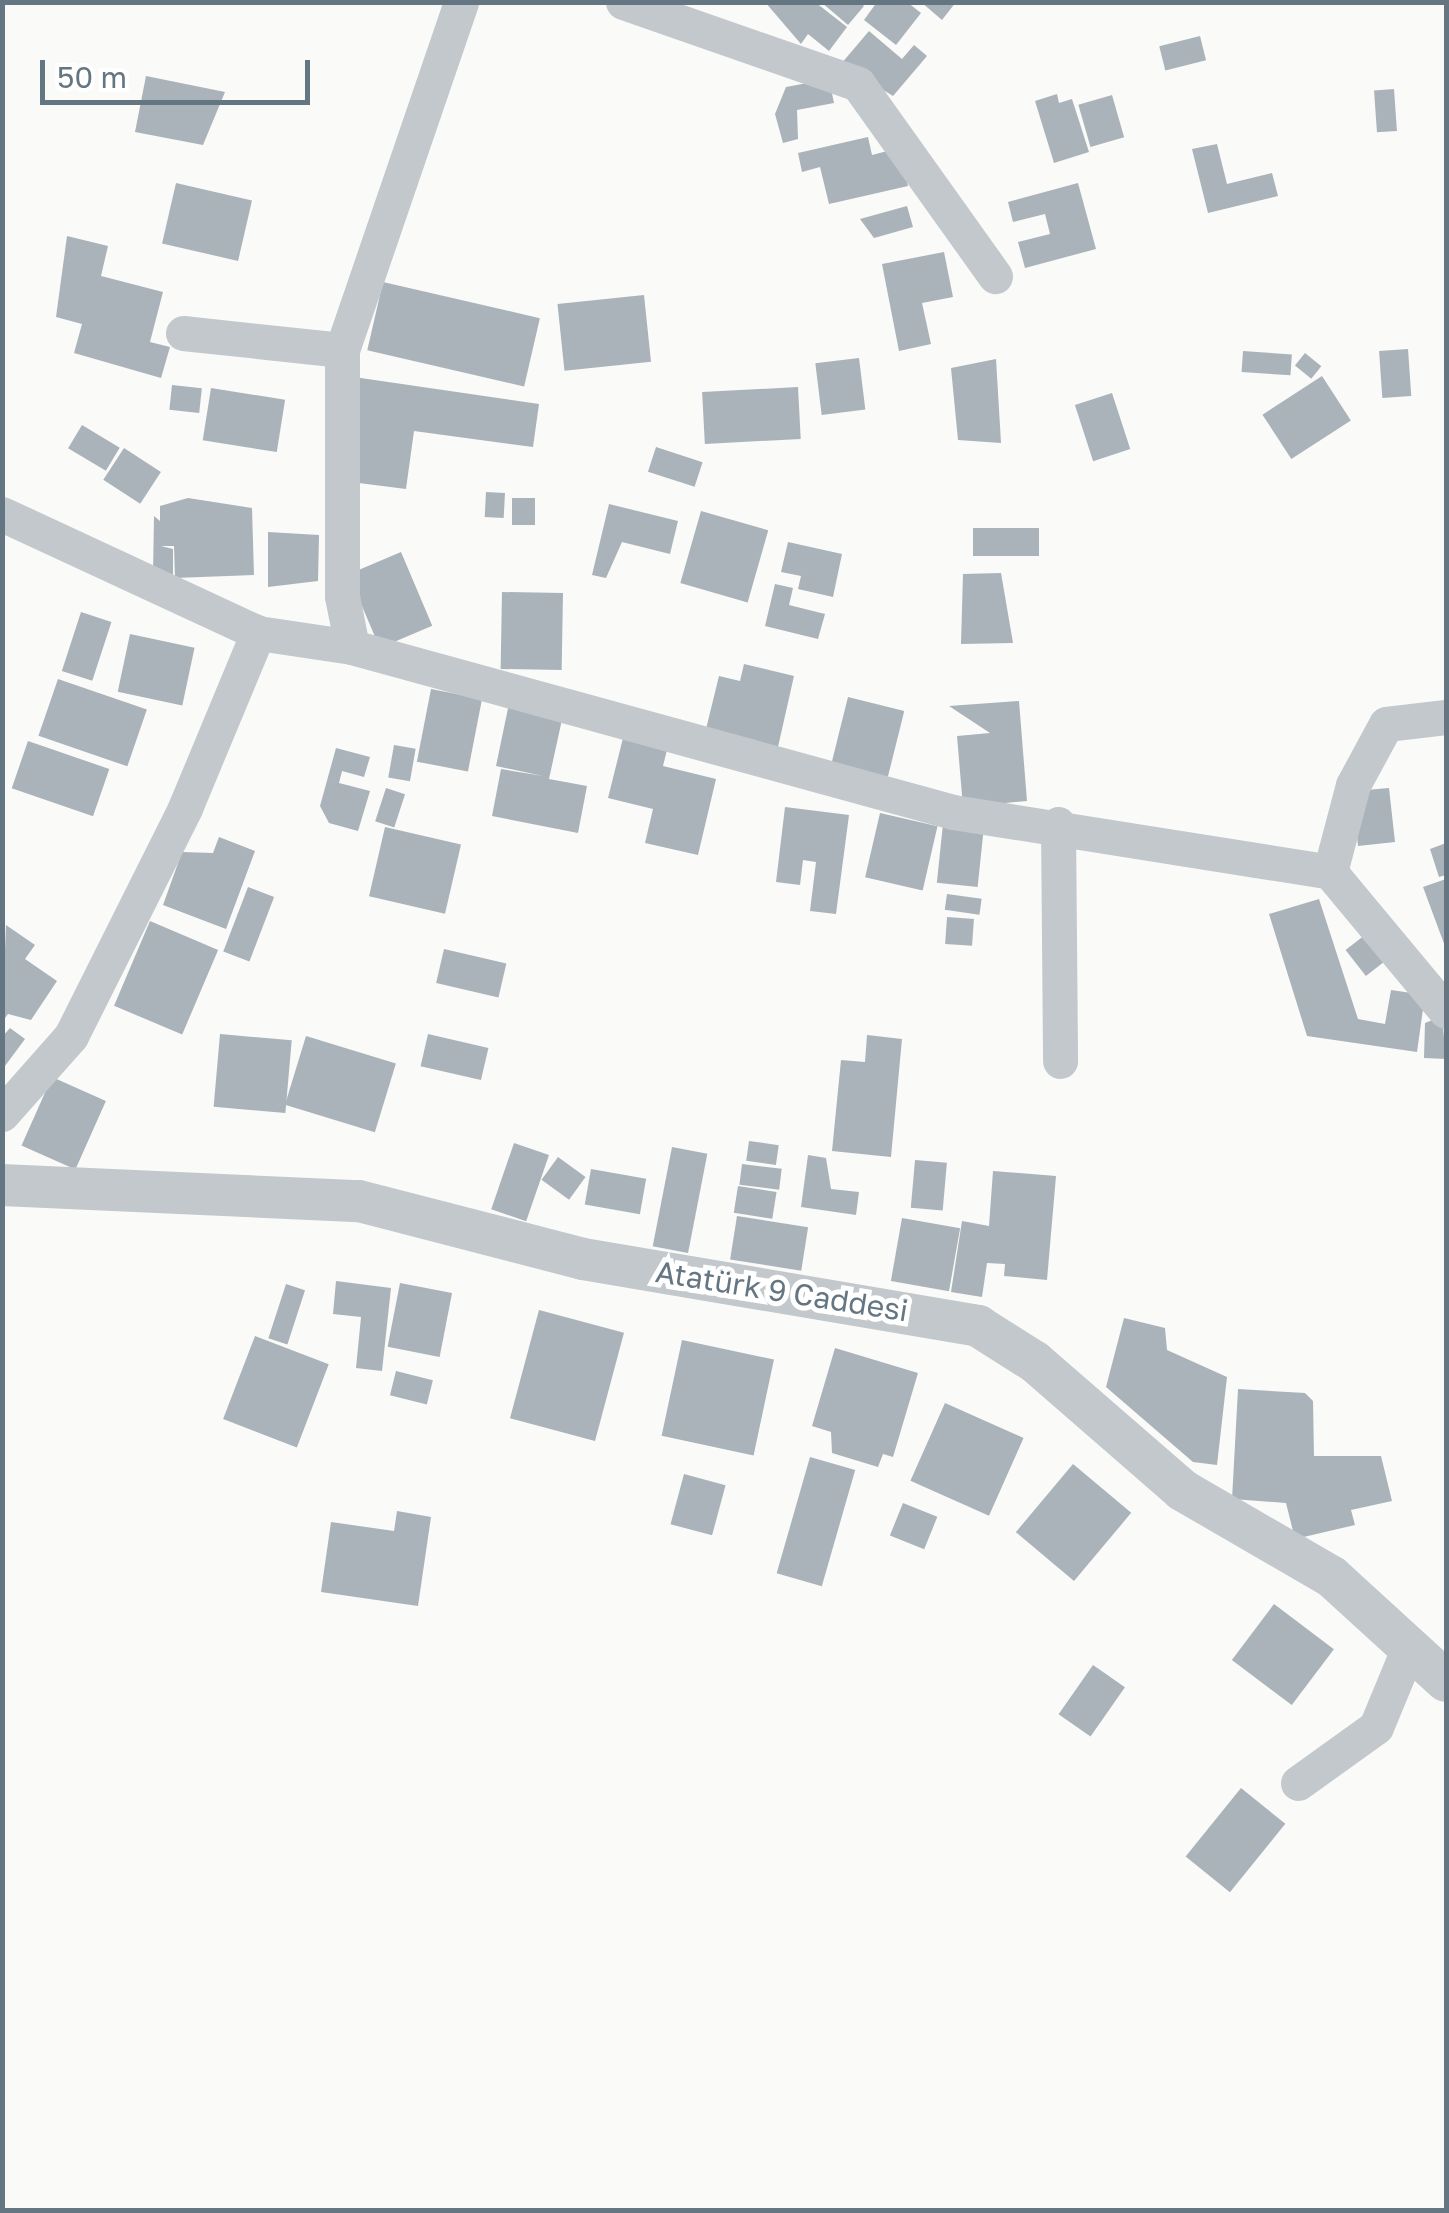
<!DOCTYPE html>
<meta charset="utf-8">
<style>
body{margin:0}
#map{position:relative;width:1449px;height:2213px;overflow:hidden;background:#fafaf8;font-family:"Golos Text",sans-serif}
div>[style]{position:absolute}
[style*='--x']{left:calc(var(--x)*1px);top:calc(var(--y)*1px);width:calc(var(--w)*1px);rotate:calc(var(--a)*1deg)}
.building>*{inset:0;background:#aab3b9;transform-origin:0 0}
.minor>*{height:35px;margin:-17.5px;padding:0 17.5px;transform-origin:17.5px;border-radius:17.5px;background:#c3c8cc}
.tertiary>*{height:42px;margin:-21px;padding:0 21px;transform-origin:21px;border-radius:21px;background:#c3c8cc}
span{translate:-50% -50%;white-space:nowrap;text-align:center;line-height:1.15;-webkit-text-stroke:10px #fff;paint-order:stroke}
.street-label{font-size:30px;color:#657683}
.frame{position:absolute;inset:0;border:5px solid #657683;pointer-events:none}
.scale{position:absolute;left:40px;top:60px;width:270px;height:45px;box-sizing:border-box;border:5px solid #657683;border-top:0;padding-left:12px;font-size:30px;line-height:35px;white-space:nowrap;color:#657683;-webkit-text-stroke:8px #fff;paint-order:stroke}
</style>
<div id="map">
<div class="building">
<div style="clip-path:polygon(765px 2px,815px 2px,847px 27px,829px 51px,808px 34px,801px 44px)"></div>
<div style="clip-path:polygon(821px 2px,860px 2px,864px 6px,848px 25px)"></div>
<div style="clip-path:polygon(877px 2px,907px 2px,921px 13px,896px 45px,864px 20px)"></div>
<div style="clip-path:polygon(921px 2px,956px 2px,942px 20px)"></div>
<div style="clip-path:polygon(869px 31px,902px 59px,914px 45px,927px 56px,893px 96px,841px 64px)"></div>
<div style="left:1200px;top:36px;width:25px;height:42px;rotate:76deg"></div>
<div style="clip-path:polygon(146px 76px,225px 92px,203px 145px,135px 132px)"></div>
<div style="clip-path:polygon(829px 79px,834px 103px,797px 110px,798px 139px,783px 143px,775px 114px,786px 87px)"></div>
<div style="left:1394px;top:89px;width:42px;height:20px;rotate:86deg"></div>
<div style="clip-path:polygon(1057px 94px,1059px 103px,1072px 99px,1089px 152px,1054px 163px,1035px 101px)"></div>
<div style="left:1112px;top:95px;width:44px;height:35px;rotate:74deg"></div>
<div style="clip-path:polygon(868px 137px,872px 155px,899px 148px,908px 186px,829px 204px,820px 167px,802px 172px,798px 153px)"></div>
<div style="clip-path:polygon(1217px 144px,1227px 184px,1272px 173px,1278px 196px,1208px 213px,1192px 149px)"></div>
<div style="left:176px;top:183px;width:78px;height:62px;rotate:13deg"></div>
<div style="clip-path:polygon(1078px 183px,1096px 249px,1025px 268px,1018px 242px,1050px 234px,1045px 214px,1013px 222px,1008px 202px)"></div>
<div style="clip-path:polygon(907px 206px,913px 227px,874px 238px,860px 219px)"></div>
<div style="clip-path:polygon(67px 236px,108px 246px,101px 276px,163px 292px,150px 342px,170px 347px,161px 378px,74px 353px,82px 324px,56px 317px)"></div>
<div style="clip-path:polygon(944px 252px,953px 297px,922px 303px,931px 344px,899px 351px,882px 264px)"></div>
<div style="left:383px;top:282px;width:161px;height:70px;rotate:13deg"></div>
<div style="left:644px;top:295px;width:67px;height:87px;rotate:84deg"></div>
<div style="left:1408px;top:349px;width:47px;height:29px;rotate:86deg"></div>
<div style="left:1243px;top:351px;width:49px;height:21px;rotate:4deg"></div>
<div style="left:1305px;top:353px;width:21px;height:16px;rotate:39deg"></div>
<div style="left:859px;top:358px;width:52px;height:44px;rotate:83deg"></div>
<div style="clip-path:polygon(996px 359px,1001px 443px,958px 440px,951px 368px)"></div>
<div style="clip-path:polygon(347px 376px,539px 404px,533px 447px,414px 431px,406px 489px,343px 481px)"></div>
<div style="left:1322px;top:376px;width:53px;height:71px;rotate:57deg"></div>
<div style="left:172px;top:385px;width:30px;height:25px;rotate:6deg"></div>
<div style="left:798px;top:387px;width:52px;height:96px;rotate:87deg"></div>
<div style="left:211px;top:388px;width:75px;height:53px;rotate:9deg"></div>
<div style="left:1112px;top:393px;width:59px;height:39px;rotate:72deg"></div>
<div style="left:82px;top:425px;width:44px;height:27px;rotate:31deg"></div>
<div style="left:656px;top:447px;width:49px;height:26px;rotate:18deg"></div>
<div style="left:124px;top:448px;width:44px;height:38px;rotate:33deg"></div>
<div style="left:486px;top:492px;width:19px;height:25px;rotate:3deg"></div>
<div style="clip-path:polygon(188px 498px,252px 508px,254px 575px,175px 578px,174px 546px,161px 546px,173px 549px,173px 575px,153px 575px,154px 516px,160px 521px,160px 506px)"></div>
<div style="left:512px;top:498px;width:23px;height:27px"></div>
<div style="clip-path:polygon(609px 504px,678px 521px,670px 554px,622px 542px,606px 578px,592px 575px)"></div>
<div style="left:701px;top:511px;width:70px;height:75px;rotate:16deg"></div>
<div style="left:973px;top:528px;width:66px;height:28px"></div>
<div style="clip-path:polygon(268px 532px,319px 535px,318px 581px,268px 587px)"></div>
<div style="clip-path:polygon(788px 542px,842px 554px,833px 597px,798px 589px,801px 576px,781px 572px)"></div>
<div style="left:401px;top:552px;width:80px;height:57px;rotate:67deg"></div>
<div style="clip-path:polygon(1001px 573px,1013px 643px,961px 644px,963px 574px)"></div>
<div style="clip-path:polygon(775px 584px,793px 588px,789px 605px,825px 614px,818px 639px,765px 626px)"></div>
<div style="left:502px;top:592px;width:61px;height:77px;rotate:1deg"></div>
<div style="left:81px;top:612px;width:32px;height:62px;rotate:18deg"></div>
<div style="left:130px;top:634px;width:66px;height:59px;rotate:12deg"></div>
<div style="clip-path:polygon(744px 664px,794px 676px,778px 747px,706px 729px,719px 676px,740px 681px)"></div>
<div style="left:58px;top:679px;width:94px;height:60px;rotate:19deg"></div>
<div style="left:431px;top:689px;width:52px;height:74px;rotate:11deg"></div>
<div style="clip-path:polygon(511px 694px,565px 706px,549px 779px,587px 786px,578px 833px,492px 816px,501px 769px,543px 776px,496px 766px)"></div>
<div style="left:848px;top:697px;width:58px;height:68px;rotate:14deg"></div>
<div style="clip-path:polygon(1019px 701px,1027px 801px,963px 807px,957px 736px,990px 733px,949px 706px)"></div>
<div style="clip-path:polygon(623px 738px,667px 750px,663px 766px,716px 779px,698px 855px,645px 843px,653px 809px,608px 798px)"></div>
<div style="left:28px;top:741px;width:86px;height:50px;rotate:19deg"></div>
<div style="left:394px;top:745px;width:22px;height:33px;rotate:10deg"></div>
<div style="clip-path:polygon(336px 748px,370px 757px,364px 777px,342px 771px,339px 783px,370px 791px,358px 831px,329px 823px,320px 806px)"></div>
<div style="left:386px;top:788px;width:20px;height:35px;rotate:18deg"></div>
<div style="clip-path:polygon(1389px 788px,1395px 842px,1358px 846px,1354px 807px,1366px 790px)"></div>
<div style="clip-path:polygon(785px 807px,849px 815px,836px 914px,810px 911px,816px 862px,803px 860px,800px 885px,776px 882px)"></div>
<div style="left:880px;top:813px;width:59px;height:66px;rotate:13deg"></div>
<div style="left:943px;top:824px;width:41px;height:59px;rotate:6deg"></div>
<div style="left:385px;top:827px;width:78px;height:71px;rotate:13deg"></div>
<div style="clip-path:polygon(219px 837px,255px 851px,226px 929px,163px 905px,182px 852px,213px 853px)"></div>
<div style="clip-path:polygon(1446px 843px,1446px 875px,1439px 877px,1430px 849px)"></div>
<div style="clip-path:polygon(1446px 879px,1446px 949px,1423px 887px)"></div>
<div style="left:248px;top:887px;width:28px;height:69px;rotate:21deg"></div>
<div style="left:947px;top:894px;width:35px;height:16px;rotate:8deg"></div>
<div style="clip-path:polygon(1319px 899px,1358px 1019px,1385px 1024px,1391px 990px,1425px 995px,1417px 1052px,1307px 1036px,1269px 914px)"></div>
<div style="left:947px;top:917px;width:27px;height:27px;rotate:4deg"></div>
<div style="left:150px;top:921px;width:74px;height:92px;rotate:23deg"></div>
<div style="clip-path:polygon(6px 925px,35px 945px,25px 959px,57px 981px,31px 1020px,8px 1014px,2px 1022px)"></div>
<div style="left:1370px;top:931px;width:33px;height:31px;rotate:52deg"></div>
<div style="left:444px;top:949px;width:64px;height:35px;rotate:13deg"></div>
<div style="clip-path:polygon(1442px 1016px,1446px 1059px,1424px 1058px,1425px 1023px)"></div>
<div style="clip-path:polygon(10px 1028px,25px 1039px,2px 1070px,2px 1037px)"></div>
<div style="left:220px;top:1034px;width:72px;height:73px;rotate:5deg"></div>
<div style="left:428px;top:1034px;width:62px;height:33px;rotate:13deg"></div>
<div style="clip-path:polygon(867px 1035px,902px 1039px,891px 1157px,832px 1151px,841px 1060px,865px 1062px)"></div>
<div style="left:306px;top:1036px;width:94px;height:72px;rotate:17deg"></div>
<div style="left:52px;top:1077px;width:59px;height:75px;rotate:24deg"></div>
<div style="left:749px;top:1141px;width:30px;height:20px;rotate:8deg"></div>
<div style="left:514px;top:1143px;width:37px;height:70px;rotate:19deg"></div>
<div style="left:672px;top:1147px;width:36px;height:101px;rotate:11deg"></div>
<div style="clip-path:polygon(808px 1155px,826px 1158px,831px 1189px,859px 1192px,856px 1215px,801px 1207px)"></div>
<div style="left:558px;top:1157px;width:34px;height:28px;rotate:36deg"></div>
<div style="left:915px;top:1160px;width:32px;height:48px;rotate:5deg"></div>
<div style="left:742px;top:1164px;width:40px;height:21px;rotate:7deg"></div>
<div style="left:591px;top:1169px;width:56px;height:36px;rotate:10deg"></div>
<div style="clip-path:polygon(993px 1171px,1056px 1176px,1047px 1280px,1004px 1276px,1005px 1264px,987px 1263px,982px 1297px,951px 1292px,962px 1221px,989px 1226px)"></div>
<div style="left:738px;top:1186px;width:39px;height:27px;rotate:9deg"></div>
<div style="left:737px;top:1216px;width:72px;height:44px;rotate:9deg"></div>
<div style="left:902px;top:1218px;width:59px;height:64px;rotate:10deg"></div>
<div style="clip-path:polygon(336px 1281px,391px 1288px,382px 1371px,356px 1368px,361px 1317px,333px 1314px)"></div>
<div style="left:400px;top:1283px;width:53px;height:65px;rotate:11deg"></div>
<div style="left:286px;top:1284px;width:20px;height:57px;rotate:18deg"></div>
<div style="left:539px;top:1310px;width:88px;height:112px;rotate:15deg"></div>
<div style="clip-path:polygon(1124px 1318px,1165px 1328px,1167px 1350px,1227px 1377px,1217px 1465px,1193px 1462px,1106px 1387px)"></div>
<div style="left:255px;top:1336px;width:79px;height:89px;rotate:21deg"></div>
<div style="left:682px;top:1340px;width:94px;height:98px;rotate:12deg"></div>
<div style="clip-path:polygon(835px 1348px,918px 1373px,893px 1457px,883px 1454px,878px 1467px,832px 1453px,831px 1432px,812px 1426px)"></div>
<div style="left:396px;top:1371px;width:38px;height:25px;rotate:14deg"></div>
<div style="clip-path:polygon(1238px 1389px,1305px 1393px,1313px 1401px,1314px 1456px,1381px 1456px,1392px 1501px,1351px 1510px,1355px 1525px,1295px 1539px,1286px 1503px,1232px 1499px)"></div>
<div style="left:945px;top:1403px;width:86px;height:85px;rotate:24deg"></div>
<div style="left:810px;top:1457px;width:47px;height:121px;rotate:16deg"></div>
<div style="left:1073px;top:1464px;width:76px;height:89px;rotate:40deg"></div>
<div style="left:684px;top:1474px;width:43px;height:52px;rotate:15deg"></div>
<div style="left:903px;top:1503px;width:37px;height:35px;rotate:22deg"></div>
<div style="clip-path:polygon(397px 1511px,431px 1517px,418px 1606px,321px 1592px,331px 1522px,394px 1531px)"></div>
<div style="left:1274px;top:1604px;width:75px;height:70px;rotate:37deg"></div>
<div style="left:1093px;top:1665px;width:39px;height:60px;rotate:35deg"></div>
<div style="left:1241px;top:1788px;width:57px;height:88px;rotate:39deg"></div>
</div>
<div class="minor">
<div style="--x:623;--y:2;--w:249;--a:19.2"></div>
<div style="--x:858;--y:84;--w:236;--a:54.5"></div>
<div style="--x:183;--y:333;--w:160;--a:6.1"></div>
<div style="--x:2;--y:514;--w:282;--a:24.9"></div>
<div style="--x:352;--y:647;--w:52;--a:-101.1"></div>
<div style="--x:342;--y:596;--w:246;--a:-90"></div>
<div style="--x:342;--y:350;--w:368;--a:-71.1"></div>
<div style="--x:1058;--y:824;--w:237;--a:89.5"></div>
<div style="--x:1330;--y:872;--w:90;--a:-75.2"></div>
<div style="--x:1353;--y:785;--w:69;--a:-61.6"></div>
<div style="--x:1386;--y:724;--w:60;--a:-6.7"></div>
<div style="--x:2;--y:1114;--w:104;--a:-48.5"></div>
<div style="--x:71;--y:1036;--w:255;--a:-63.4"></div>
<div style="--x:185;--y:808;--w:190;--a:-67.4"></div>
<div style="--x:258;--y:633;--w:95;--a:8.5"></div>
<div style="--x:352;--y:647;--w:623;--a:15.35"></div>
<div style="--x:953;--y:812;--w:382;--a:9"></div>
<div style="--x:1330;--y:872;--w:181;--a:50.2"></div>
<div style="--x:1298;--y:1783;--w:96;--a:-35.7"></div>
<div style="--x:1376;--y:1727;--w:89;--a:-67.5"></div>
</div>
<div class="tertiary">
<div style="--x:2;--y:1185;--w:357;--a:2.6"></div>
<div style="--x:359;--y:1201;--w:231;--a:14.5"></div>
<div style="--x:583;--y:1259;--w:401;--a:9.6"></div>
<div style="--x:978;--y:1326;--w:67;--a:32.3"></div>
<div style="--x:1035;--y:1362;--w:195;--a:41"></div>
<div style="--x:1182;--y:1490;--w:173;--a:30.1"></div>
<div style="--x:1332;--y:1577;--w:154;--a:42.4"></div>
</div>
<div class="street-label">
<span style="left:782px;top:1291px;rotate:9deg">Atatürk 9 Caddesi</span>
</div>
<div class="frame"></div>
<div class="scale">50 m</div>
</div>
